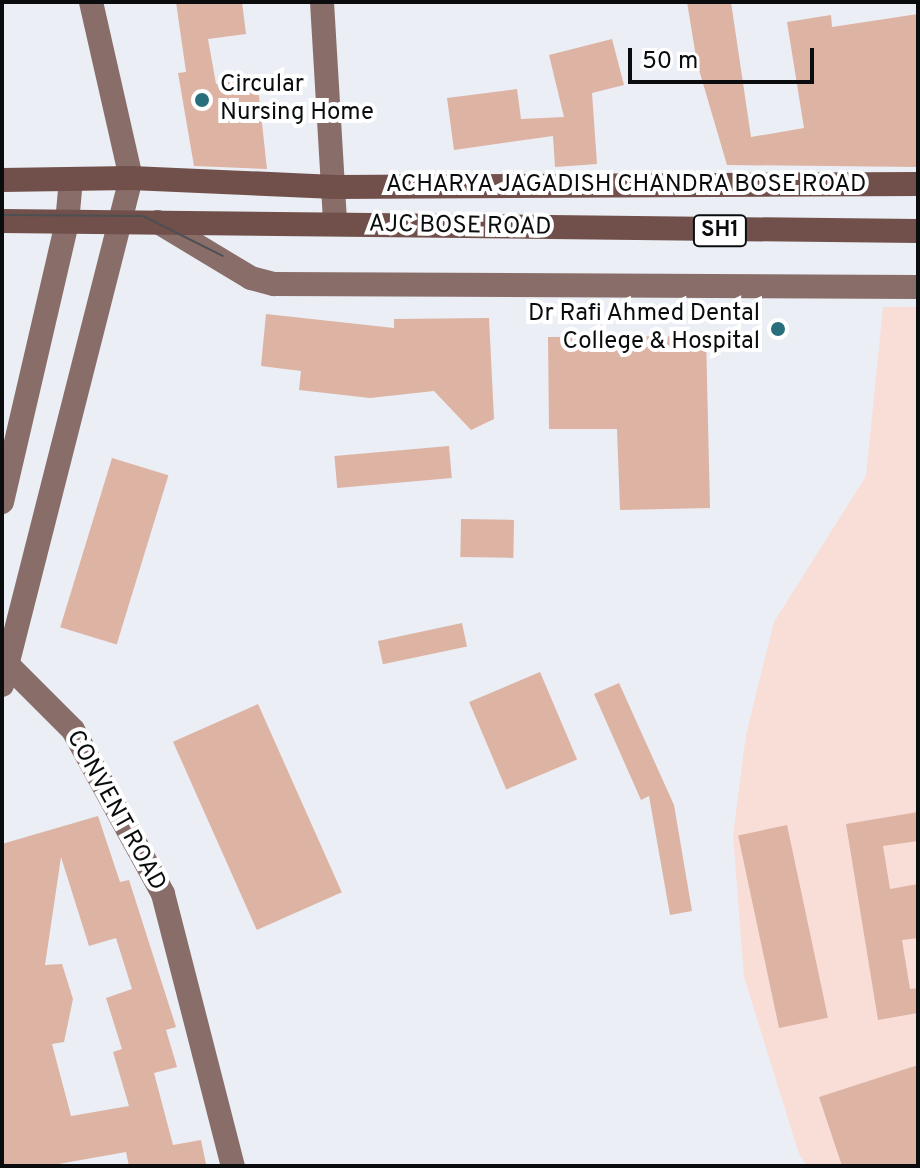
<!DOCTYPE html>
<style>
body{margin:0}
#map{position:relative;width:920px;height:1168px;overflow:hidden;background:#ebeef5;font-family:Overpass,sans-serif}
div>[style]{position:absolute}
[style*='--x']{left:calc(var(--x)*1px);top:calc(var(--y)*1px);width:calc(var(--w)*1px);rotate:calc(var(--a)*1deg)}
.medical>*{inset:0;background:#f8ded7}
.building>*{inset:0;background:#ddb3a4;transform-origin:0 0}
.secondary>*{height:24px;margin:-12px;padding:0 12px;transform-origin:12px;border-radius:12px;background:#896d69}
.primary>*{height:24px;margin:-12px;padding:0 12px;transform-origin:12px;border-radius:12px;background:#71504b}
.tram>*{height:2px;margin:-1px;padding:0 1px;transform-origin:1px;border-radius:1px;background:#4d5053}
.dots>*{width:22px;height:22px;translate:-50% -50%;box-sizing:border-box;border:4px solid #fff;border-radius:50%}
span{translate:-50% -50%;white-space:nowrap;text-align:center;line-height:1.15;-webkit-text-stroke:8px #fff;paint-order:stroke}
.shield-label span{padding:2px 6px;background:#fff;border:2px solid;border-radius:6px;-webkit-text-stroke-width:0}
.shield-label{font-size:22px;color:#0a0c0e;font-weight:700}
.poi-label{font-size:24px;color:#0a0c0e}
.left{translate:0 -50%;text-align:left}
.right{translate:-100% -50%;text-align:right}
.street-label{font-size:24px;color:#0a0c0e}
.frame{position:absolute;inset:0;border:4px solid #0a0c0e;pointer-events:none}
.scale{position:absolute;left:628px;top:48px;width:186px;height:36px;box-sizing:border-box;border:4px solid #0a0c0e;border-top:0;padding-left:10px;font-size:24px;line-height:28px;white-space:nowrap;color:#0a0c0e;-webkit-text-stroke:6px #fff;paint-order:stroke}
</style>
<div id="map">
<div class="medical">
<div style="clip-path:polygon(883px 307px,918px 307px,918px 1166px,807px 1166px,799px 1154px,744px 977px,733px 836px,746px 735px,774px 622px,866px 476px)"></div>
</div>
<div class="building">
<div style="clip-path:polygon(176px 2px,242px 2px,246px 34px,208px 39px,216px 84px,257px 78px,267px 169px,194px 166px,178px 73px,186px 72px)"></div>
<div style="clip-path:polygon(687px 2px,731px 2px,751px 137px,804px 128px,787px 22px,831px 15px,832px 27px,918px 14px,918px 167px,727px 165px,697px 63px)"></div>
<div style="clip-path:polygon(612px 39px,624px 85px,592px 93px,597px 164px,555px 167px,553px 136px,454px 150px,447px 98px,517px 89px,521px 119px,564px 117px,549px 55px)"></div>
<div style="clip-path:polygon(266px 314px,394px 328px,394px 319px,489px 318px,494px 419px,471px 430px,434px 391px,370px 398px,299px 390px,301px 371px,261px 366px)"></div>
<div style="clip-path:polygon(706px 336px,710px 508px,620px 510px,617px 429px,549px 429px,548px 337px)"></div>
<div style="left:449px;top:446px;width:32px;height:115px;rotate:85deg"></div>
<div style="left:112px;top:458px;width:59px;height:177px;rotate:17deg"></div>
<div style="left:461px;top:519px;width:53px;height:38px;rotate:1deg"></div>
<div style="left:462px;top:623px;width:24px;height:86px;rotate:78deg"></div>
<div style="left:540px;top:672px;width:95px;height:77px;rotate:67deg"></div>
<div style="clip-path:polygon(619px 683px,674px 805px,692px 911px,670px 915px,649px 796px,641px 800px,594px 694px)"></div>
<div style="left:258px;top:704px;width:206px;height:93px;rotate:66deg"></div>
<div style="clip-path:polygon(918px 812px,918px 841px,883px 846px,890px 889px,918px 884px,918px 938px,902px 940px,910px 989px,918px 988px,918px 1013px,878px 1020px,846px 824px)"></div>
<div style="clip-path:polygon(evenodd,98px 816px,120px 882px,129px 880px,176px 1027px,166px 1030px,177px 1067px,154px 1073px,173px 1145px,201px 1140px,206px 1164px,129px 1166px,126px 1152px,47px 1166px,2px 1166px,2px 844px,98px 816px,61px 857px,89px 946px,116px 938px,132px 989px,106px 998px,122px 1049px,113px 1052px,129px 1106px,71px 1116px,52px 1044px,64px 1042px,73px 999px,62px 964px,45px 965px,61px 857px)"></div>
<div style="left:787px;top:825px;width:197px;height:50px;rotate:78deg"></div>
<div style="clip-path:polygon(918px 1065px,918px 1166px,842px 1166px,819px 1097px)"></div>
</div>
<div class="secondary">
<div style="--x:322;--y:2;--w:222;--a:86.6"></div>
<div style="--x:158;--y:222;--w:109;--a:31.1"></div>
<div style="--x:251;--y:278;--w:24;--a:15"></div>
<div style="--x:274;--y:284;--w:644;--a:0.27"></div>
<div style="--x:2;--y:502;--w:286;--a:-76.9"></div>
<div style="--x:67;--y:223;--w:44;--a:-84.8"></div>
<div style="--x:7;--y:664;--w:93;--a:45"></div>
<div style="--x:73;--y:730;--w:187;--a:61.2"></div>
<div style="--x:163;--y:894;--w:281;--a:75.6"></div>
<div style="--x:2;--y:685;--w:523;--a:-75.72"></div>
<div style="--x:131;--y:178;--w:180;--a:-102.8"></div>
</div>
<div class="primary">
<div style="--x:2;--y:180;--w:129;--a:-0.9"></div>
<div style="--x:131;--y:178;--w:204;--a:2.5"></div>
<div style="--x:335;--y:187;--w:583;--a:-0.29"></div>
<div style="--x:2;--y:221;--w:916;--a:0.63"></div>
</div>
<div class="tram">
<div style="--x:2;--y:215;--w:141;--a:0.4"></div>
<div style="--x:143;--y:216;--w:89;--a:26.6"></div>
</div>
<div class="dots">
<div style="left:202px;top:100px;background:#286e7c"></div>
<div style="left:778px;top:329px;background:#286e7c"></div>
</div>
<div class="shield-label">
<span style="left:720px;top:231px">SH1</span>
</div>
<div class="poi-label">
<span class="left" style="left:220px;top:100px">Circular<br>Nursing Home</span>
<span class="right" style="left:760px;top:329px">Dr Rafi Ahmed Dental<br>College &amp; Hospital</span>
</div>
<div class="street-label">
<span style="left:626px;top:186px">ACHARYA JAGADISH CHANDRA BOSE ROAD</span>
<span style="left:460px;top:227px;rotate:1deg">AJC BOSE ROAD</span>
<span style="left:115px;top:811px;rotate:61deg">CONVENT ROAD</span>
</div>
<div class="frame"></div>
<div class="scale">50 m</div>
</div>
